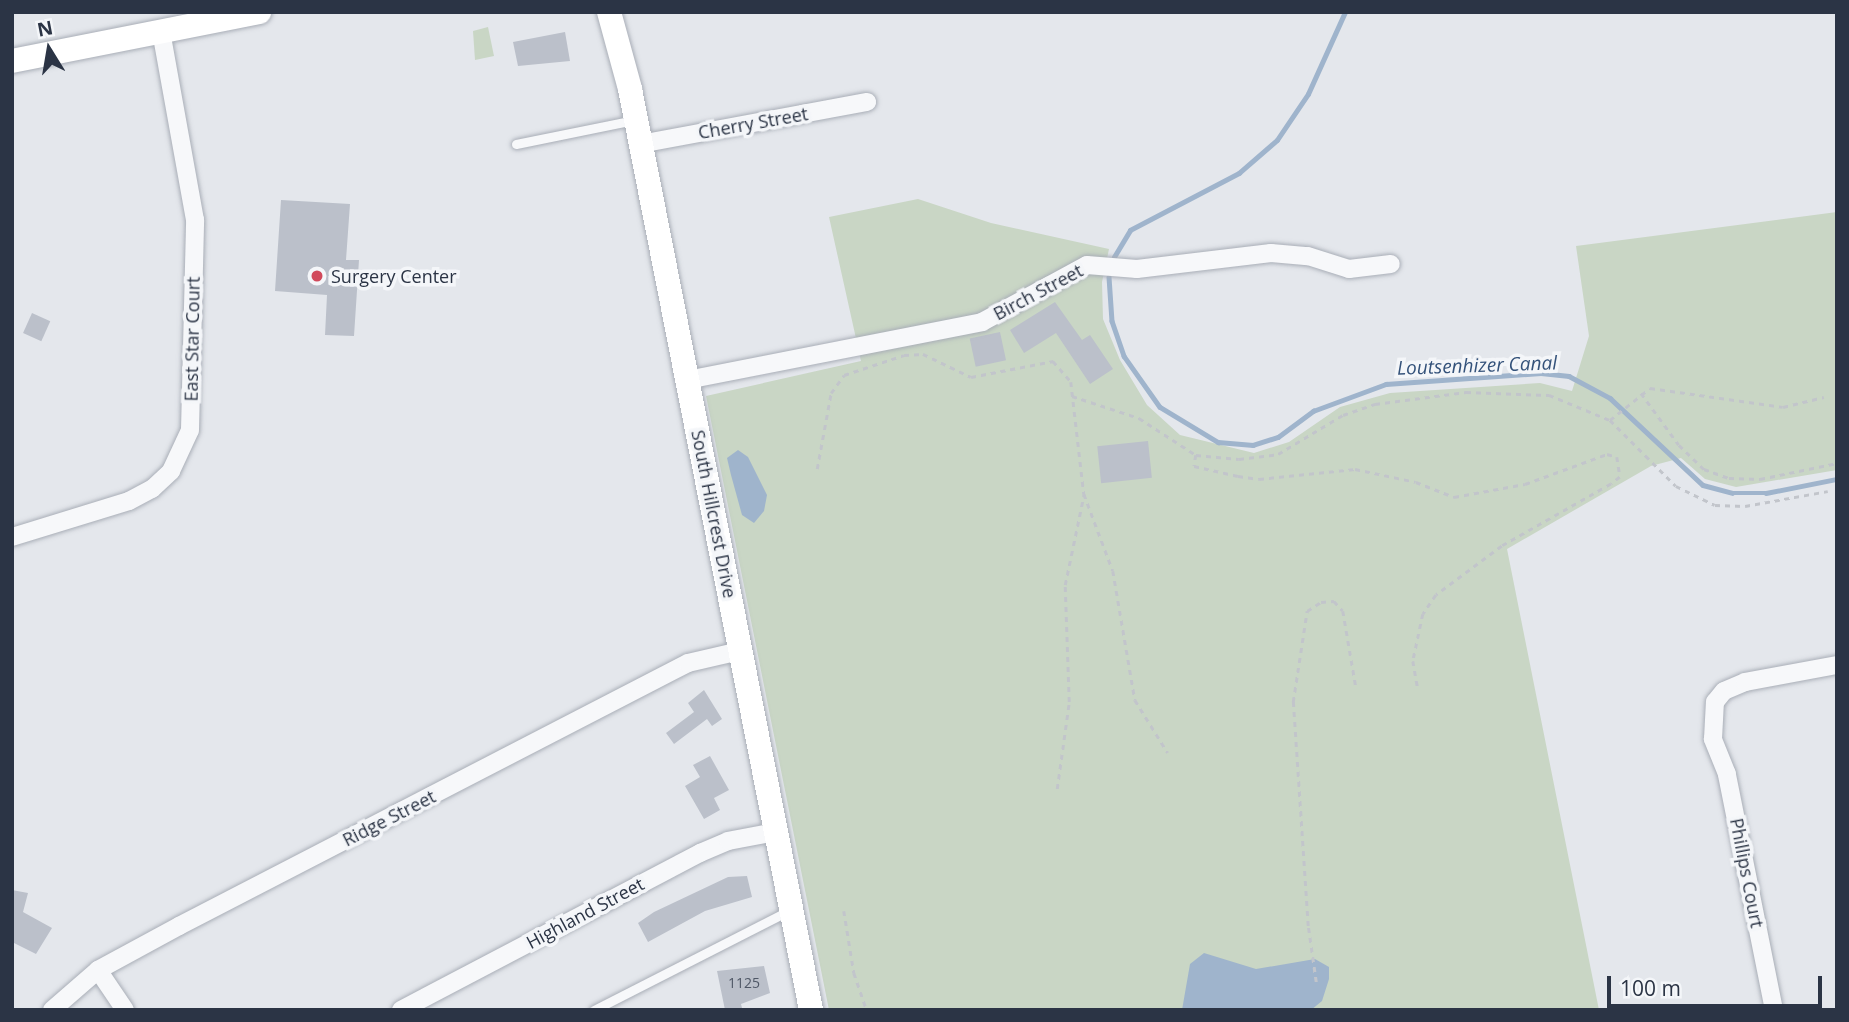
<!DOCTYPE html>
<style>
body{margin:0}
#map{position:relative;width:1849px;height:1022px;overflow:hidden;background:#e4e7ec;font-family:"Open Sans",sans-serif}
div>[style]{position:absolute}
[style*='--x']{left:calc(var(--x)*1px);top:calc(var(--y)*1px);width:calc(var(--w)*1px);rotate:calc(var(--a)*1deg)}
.green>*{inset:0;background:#c9d6c5}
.water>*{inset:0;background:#9fb4cc}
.stream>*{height:4.5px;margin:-2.25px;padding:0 2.25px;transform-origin:2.25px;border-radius:2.25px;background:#9fb4cc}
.building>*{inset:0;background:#bbc0ca;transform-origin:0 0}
.path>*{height:2.5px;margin-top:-1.25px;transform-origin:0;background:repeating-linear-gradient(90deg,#c2c5cb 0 5px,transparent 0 10px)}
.roads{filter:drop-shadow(0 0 2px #a9aeb7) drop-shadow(0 0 2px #a9aeb7)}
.lane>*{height:9px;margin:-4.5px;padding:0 4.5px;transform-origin:4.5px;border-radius:4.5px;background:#f7f8fa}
.street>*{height:18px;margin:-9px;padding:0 9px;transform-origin:9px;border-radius:9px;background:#f7f8fa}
.secondary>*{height:24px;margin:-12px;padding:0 12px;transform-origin:12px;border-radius:12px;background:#fff}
.dots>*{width:19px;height:19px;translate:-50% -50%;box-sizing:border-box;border:4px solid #f4f6f9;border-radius:50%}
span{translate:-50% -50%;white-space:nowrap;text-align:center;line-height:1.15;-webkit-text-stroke:7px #f4f6f9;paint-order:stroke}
.number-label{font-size:14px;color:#4f5766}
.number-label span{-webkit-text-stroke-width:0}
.street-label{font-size:18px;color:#2b3445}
.poi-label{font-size:18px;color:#2b3445}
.left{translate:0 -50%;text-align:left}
.water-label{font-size:19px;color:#34527a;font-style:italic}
.frame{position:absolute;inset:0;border:14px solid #2b3445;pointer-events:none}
.north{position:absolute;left:14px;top:14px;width:70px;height:70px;-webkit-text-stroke:5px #f4f6f9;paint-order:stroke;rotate:349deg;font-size:19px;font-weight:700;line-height:28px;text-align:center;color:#2b3445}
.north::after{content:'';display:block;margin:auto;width:24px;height:32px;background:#2b3445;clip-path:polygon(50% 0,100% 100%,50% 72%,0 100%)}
.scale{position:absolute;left:1607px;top:976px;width:215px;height:32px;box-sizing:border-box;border:4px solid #2b3445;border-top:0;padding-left:9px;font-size:21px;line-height:24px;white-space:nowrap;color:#2b3445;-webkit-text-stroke:5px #f4f6f9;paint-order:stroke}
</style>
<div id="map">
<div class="green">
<div style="clip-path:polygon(488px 27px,494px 56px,475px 60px,473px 31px)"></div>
<div style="clip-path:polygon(918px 199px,991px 223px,1109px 249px,1102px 282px,1103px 319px,1120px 360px,1147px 405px,1180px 435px,1254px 453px,1289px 442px,1340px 407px,1390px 393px,1540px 383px,1572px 391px,1589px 336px,1576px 246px,1837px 212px,1837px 470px,1736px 487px,1705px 479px,1681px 458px,1651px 466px,1507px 549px,1599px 1010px,829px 1010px,706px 396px,861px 361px,829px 217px)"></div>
</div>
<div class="water">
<div style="clip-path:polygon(738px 450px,748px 457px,767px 495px,764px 511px,754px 523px,742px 515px,731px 475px,727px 458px)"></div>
<div style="clip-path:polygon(1204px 953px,1256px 969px,1315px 959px,1329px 967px,1329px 979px,1322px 1001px,1311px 1010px,1182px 1010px,1190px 964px)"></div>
</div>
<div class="stream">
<div style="--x:1114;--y:257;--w:31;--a:-59"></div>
<div style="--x:1130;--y:230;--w:123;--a:-27.6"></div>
<div style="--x:1239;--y:173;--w:50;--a:-41"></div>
<div style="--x:1277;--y:140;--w:55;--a:-56"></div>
<div style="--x:1308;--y:94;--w:90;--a:-65.7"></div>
<div style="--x:1109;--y:277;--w:44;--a:86.1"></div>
<div style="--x:1112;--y:321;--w:37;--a:71"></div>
<div style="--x:1124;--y:356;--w:62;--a:54.8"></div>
<div style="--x:1160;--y:407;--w:68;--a:31.1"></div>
<div style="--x:1218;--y:442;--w:35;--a:5"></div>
<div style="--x:1253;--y:445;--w:26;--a:-18"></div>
<div style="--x:1278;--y:437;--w:44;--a:-36.6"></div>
<div style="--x:1313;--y:411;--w:78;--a:-20.3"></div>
<div style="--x:1386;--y:384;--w:155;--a:-4.1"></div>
<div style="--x:1541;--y:373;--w:28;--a:6"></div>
<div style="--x:1569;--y:376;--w:47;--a:28.2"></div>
<div style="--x:1610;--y:398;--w:127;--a:43.1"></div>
<div style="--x:1703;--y:485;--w:30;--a:15"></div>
<div style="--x:1732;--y:493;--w:34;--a:0"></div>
<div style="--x:1766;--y:493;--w:72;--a:-11.2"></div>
</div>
<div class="building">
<div style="clip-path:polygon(565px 32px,570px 61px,518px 66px,513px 42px)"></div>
<div style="clip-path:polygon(281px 200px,350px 204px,346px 260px,359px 260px,354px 336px,325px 335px,327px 295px,275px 291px)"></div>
<div style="clip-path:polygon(1055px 302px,1082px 340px,1090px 335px,1113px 369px,1090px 384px,1056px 333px,1024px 353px,1010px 330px)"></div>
<div style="left:32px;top:313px;width:20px;height:22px;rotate:24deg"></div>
<div style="left:1000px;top:332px;width:29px;height:31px;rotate:78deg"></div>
<div style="left:1148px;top:441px;width:37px;height:51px;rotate:84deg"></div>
<div style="clip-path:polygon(704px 690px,722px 719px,712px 726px,707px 719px,674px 744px,666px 733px,694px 712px,688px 703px)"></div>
<div style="clip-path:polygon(710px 756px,729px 790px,714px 798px,720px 810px,704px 819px,685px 786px,700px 777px,693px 765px)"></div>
<div style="clip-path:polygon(747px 876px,752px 897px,705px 911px,648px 942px,638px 923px,654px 912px,728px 877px)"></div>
<div style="clip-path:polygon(12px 890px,28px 893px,23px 912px,52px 928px,36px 954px,12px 942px)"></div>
<div style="clip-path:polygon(764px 966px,770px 993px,741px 1004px,742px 1008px,725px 1010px,717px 971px)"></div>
</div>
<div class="path">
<div style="--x:1641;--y:393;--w:64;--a:53.8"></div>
<div style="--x:1679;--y:445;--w:35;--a:44"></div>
<div style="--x:1704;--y:469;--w:27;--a:20"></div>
<div style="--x:1729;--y:478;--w:31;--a:2"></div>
<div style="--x:1760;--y:479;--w:79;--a:-11.7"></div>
<div style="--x:1072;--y:396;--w:71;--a:18.2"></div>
<div style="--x:1139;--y:418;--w:68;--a:33"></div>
<div style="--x:1196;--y:455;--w:43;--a:5.3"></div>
<div style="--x:1239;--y:459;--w:39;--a:-7"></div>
<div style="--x:1278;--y:454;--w:76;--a:-31"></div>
<div style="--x:1343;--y:415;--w:34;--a:-19"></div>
<div style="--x:1375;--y:404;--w:92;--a:-7.5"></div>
<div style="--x:1466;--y:392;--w:83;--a:2.1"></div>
<div style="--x:1549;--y:395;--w:66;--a:22.3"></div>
<div style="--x:1610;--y:420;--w:93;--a:45"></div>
<div style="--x:1676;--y:486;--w:43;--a:26"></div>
<div style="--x:1715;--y:505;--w:30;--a:2"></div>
<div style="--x:1745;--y:506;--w:84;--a:-10.2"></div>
<div style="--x:1610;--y:420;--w:51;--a:-38.7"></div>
<div style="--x:1650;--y:388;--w:134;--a:8.1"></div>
<div style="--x:1783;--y:407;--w:42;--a:-13.7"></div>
<div style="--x:1196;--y:455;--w:11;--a:100"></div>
<div style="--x:1194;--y:466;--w:45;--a:12.8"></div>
<div style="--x:1238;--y:476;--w:21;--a:8"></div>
<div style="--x:1259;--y:479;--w:97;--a:-5.9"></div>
<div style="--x:1355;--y:469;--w:62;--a:12"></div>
<div style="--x:1416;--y:482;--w:41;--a:21.5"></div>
<div style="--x:1454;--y:497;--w:72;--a:-10.4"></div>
<div style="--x:1525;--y:484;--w:87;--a:-20.1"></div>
<div style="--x:1607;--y:454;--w:10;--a:17"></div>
<div style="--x:1617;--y:457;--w:20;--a:81"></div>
<div style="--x:1620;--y:477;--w:11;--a:142"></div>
<div style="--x:1611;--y:484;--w:125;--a:150.4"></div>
<div style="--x:1502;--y:546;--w:82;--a:143.4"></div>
<div style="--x:1436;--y:595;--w:23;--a:124"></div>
<div style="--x:1423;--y:614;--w:48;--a:102"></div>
<div style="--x:1413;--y:661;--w:28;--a:80"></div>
<div style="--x:817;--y:469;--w:77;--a:-79.6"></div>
<div style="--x:831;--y:393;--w:22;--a:-54"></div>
<div style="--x:844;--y:375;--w:63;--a:-18.4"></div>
<div style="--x:904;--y:355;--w:19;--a:-3"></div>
<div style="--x:923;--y:354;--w:53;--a:25.6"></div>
<div style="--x:971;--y:377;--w:84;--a:-11"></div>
<div style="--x:1053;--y:361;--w:28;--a:49"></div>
<div style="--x:1071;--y:382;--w:113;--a:83.4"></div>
<div style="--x:1084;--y:494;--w:82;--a:69.4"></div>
<div style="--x:1113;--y:571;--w:131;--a:80.3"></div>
<div style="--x:1135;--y:700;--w:62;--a:58.1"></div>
<div style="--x:1057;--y:789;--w:88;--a:-82.1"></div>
<div style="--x:1069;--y:702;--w:117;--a:-92"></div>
<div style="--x:1065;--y:585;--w:93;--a:-78.2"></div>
<div style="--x:844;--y:911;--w:63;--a:80.8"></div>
<div style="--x:854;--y:973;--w:39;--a:71"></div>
<div style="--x:1316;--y:982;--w:57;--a:-98.1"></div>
<div style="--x:1308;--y:926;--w:225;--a:-93.8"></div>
<div style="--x:1293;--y:702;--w:92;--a:-81.3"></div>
<div style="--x:1307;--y:611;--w:17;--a:-33"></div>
<div style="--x:1321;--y:602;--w:13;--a:-4"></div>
<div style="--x:1334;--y:601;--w:13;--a:48"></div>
<div style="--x:1343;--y:611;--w:77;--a:80.3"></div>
</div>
<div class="roads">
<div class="lane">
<div style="--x:516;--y:144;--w:120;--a:-11.5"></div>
<div style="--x:594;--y:1010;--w:220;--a:-27"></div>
</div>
<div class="street">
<div style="--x:640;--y:144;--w:231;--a:-10.5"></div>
<div style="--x:687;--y:380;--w:301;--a:-11.1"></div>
<div style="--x:982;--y:322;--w:119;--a:-28.5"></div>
<div style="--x:1087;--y:265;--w:50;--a:4.6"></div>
<div style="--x:1137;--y:269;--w:135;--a:-6.8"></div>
<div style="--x:1271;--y:253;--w:37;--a:5"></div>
<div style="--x:1308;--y:256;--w:43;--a:17.6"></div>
<div style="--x:1349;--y:269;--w:42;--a:-6.8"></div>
<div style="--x:12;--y:537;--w:122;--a:-17.1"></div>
<div style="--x:129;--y:501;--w:26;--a:-28"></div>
<div style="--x:152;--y:489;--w:26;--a:-43"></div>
<div style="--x:171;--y:471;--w:45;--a:-65.1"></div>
<div style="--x:190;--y:430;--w:210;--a:-88.6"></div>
<div style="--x:195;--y:220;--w:192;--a:-100.2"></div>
<div style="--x:98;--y:970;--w:48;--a:56"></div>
<div style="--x:52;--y:1010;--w:61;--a:-41"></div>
<div style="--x:98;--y:970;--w:92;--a:-28.5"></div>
<div style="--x:179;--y:926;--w:573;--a:-27.33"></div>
<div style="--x:688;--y:663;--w:53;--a:-13"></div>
<div style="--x:401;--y:1010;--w:338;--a:-27.7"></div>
<div style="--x:700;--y:853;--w:30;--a:-23"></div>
<div style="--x:728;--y:841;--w:48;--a:-10.8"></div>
<div style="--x:1774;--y:1010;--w:241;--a:-101.3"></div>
<div style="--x:1727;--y:774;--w:38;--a:-112"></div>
<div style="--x:1713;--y:739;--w:37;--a:-87"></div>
<div style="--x:1715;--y:702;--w:14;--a:-51"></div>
<div style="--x:1724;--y:691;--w:23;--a:-23"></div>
<div style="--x:1745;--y:682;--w:94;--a:-10.5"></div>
</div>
<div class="secondary">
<div style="--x:609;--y:12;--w:80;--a:74.7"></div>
<div style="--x:630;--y:89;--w:939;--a:78.88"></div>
<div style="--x:12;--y:61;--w:252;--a:-11.2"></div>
</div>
</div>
<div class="dots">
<div style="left:317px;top:276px;background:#d1495b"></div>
</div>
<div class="number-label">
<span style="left:744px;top:983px">1125</span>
</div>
<div class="street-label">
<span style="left:753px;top:123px;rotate:-10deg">Cherry Street</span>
<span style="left:1038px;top:292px;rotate:-28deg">Birch Street</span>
<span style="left:192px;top:339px;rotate:-89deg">East Star Court</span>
<span style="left:714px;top:514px;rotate:79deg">South Hillcrest Drive</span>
<span style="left:389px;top:818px;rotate:-27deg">Ridge Street</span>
<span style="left:1747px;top:873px;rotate:79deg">Phillips Court</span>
<span style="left:585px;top:913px;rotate:-28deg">Highland Street</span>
</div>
<div class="poi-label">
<span class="left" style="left:331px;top:276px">Surgery Center</span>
</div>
<div class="water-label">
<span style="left:1477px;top:366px;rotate:-2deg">Loutsenhizer Canal</span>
</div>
<div class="frame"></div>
<div class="north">N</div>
<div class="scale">100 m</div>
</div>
